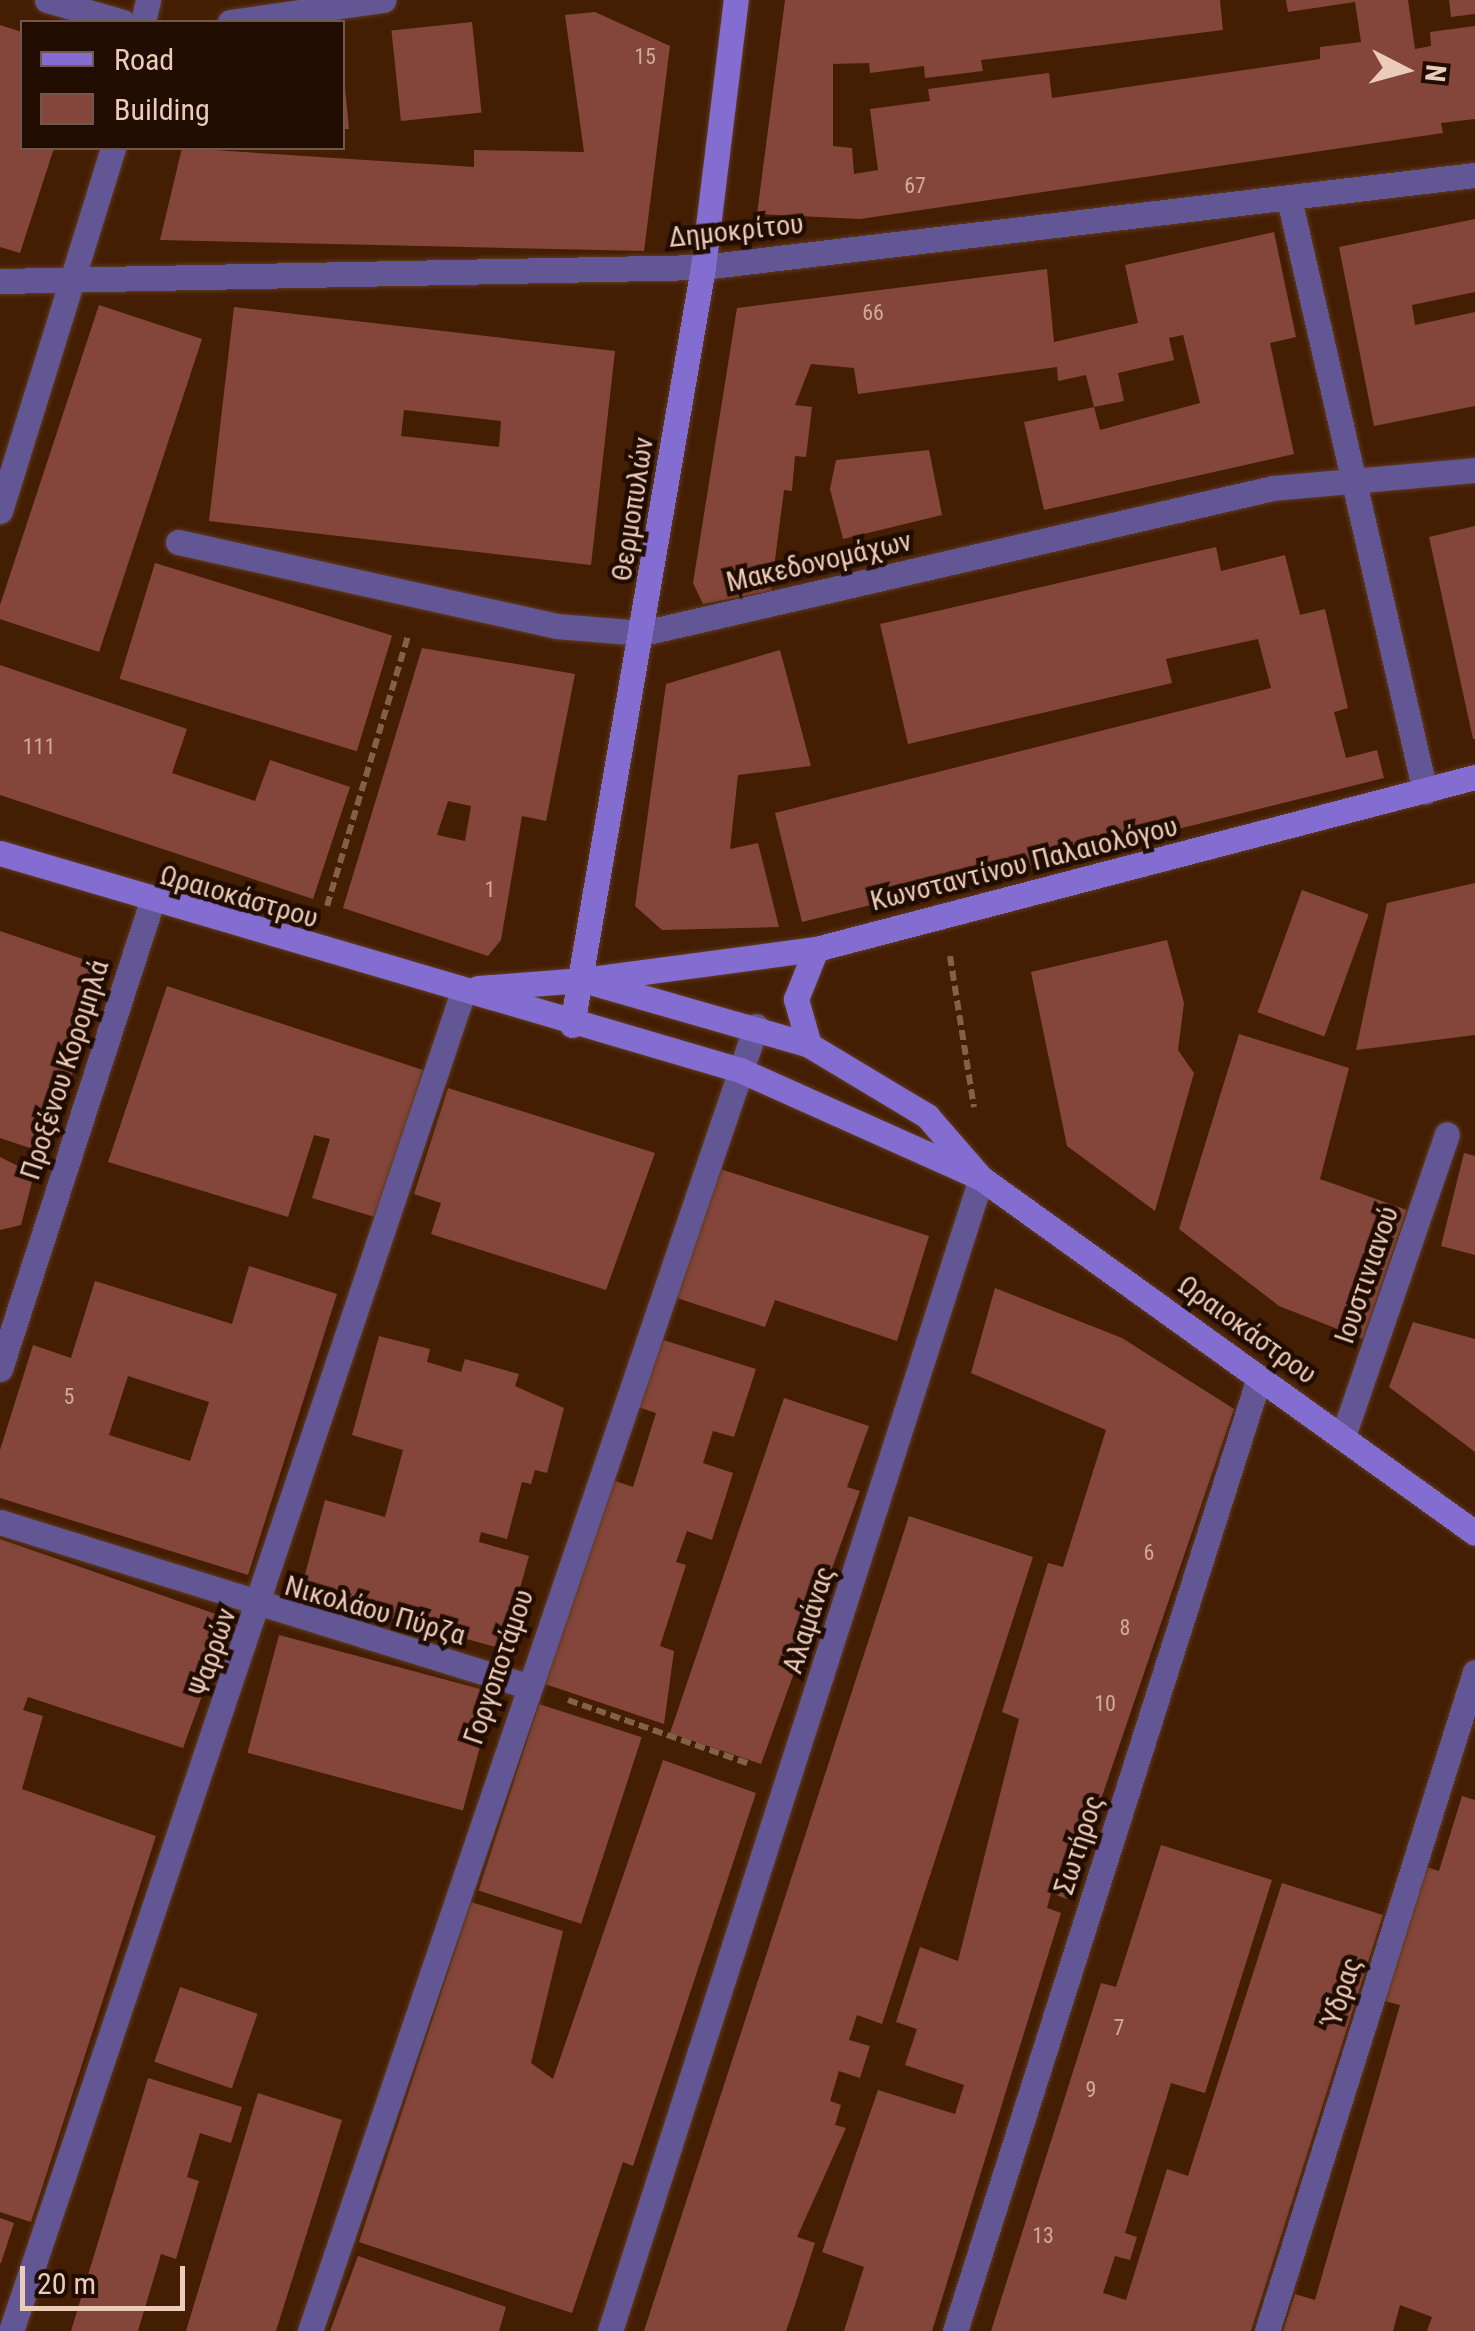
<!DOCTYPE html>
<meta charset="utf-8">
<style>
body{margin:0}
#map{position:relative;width:1475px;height:2331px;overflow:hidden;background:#441e03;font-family:"Roboto Condensed",sans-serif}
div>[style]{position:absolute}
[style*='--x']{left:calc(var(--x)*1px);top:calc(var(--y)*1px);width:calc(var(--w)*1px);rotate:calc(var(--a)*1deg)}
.building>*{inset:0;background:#84463a;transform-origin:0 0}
.path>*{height:6px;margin-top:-3px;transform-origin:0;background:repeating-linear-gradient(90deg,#846049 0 10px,transparent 0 15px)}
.roads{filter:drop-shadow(0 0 2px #5f3a20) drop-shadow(0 0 2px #5f3a20)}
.street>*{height:25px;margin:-12.5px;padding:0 12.5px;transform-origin:12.5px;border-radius:12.5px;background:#635695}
.secondary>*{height:25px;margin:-12.5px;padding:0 12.5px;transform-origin:12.5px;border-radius:12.5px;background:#836dd1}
span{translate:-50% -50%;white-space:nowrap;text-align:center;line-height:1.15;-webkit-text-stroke:9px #210c01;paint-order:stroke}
.number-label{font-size:22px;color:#d1aa99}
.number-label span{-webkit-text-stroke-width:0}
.street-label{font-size:28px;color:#ebcbb9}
.legend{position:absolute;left:20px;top:20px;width:325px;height:130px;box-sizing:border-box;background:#210c01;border:2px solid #72584b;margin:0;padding:12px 18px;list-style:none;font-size:30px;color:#ebcbb9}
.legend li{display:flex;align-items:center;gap:20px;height:50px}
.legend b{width:50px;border:2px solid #72584b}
.north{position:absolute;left:1355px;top:20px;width:100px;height:100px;-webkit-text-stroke:8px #210c01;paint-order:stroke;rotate:96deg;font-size:28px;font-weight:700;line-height:40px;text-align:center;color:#ebcbb9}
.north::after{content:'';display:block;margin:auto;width:35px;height:45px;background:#ebcbb9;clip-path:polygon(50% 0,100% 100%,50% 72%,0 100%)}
.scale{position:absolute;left:20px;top:2266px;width:165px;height:45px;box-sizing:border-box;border:5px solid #ebcbb9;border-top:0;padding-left:12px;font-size:30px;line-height:35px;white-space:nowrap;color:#ebcbb9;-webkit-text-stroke:8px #210c01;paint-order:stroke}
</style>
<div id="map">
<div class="building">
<div style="clip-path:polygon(785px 0,1220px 0,1223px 30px,981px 60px,983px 71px,925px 78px,924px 66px,870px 73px,869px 63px,833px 64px,833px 146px,852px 148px,854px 174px,878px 170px,870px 109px,930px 101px,928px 89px,1049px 73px,1052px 98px,1320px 59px,1320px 47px,1361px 42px,1355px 2px,1288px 12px,1286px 0,1408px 0,1415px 49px,1431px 46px,1430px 32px,1475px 26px,1475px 119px,1441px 123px,1443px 133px,860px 219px,757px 214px)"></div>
<div style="clip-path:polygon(1449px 0,1475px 0,1475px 14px,1451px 17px)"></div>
<div style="clip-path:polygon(595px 12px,670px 46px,644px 251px,160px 240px,182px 148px,474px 167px,474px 150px,584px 152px,565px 15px)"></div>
<div style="left:472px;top:22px;width:91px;height:81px;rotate:84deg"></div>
<div style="clip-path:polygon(0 25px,22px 32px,22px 148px,54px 148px,20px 253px,0 247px)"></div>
<div style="clip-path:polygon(342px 88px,345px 88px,349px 129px,342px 129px)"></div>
<div style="clip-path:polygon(1475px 219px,1475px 292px,1412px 305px,1415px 325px,1475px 312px,1475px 406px,1374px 426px,1339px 247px)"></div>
<div style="clip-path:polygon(1274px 232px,1296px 337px,1270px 343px,1294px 454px,1044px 510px,1024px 422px,1094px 407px,1100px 430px,1200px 403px,1183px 335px,1169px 338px,1174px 360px,1118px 373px,1124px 401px,1094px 407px,1086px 375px,1058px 381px,1057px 367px,858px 394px,854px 368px,811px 364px,795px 405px,812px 407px,806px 457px,795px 456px,792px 491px,784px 490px,771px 591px,703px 604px,693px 583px,737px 308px,1047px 269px,1054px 342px,1138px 323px,1125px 265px)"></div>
<div style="clip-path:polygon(99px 305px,202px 339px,99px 652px,0 619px,0 605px)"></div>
<div style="clip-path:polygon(evenodd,234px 307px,615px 351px,591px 565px,209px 521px,234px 307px,404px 410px,501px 421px,499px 447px,401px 436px,404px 410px)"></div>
<div style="clip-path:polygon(929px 450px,942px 515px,843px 539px,830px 489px,836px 460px)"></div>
<div style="clip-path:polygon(1475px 526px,1475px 739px,1473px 739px,1429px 537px)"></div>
<div style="clip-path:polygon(1216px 547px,1221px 571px,1285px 555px,1300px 615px,1325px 609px,1348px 708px,1334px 712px,1346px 758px,1377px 750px,1384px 778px,802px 922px,775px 813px,1271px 688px,1258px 639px,1166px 659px,1172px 683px,908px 744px,880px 624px)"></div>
<div style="left:155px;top:563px;width:248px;height:121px;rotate:17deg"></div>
<div style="clip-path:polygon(evenodd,422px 648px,575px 674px,546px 821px,522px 816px,501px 940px,488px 956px,343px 908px,422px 648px,448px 801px,471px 806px,465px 841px,437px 835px,448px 801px)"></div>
<div style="clip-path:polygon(780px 650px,811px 766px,738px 775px,730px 849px,758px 843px,779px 927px,662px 930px,635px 906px,666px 684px)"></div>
<div style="clip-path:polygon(0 665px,187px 729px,172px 773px,255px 801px,270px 760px,350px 787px,313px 899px,0 795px)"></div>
<div style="clip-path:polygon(1475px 883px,1475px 1035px,1356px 1050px,1387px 903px)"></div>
<div style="left:1302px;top:890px;width:71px;height:130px;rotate:20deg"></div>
<div style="clip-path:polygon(0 931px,109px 968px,45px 1153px,0 1138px)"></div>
<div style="clip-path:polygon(1167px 940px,1184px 1003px,1178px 1050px,1194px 1073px,1155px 1211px,1067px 1146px,1031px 972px)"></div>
<div style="clip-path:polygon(167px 986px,423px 1070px,378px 1218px,312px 1198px,330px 1139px,314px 1135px,288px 1217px,108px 1162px)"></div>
<div style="clip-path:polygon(1239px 1034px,1349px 1068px,1320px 1179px,1407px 1210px,1363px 1339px,1279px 1306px,1179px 1229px)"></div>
<div style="clip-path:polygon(448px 1088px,655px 1153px,606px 1290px,431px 1234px,441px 1203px,414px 1194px)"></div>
<div style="clip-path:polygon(1464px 1153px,1475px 1156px,1475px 1255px,1441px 1246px)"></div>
<div style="clip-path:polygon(0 1157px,34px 1174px,21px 1225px,0 1230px)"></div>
<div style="clip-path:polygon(717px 1168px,929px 1236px,897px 1341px,775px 1300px,765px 1327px,674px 1297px)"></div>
<div style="clip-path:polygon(evenodd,249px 1266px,337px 1294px,248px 1575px,0 1498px,0 1450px,33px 1345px,71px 1358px,95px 1281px,232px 1324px,249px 1266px,128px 1376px,209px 1402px,190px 1461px,109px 1435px,128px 1376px)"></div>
<div style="clip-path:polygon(995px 1288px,1122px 1338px,1234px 1409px,1067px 1899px,1051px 1893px,1047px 1908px,1061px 1913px,932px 2331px,844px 2331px,864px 2267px,822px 2252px,878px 2090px,955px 2114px,964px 2085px,905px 2065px,917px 2029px,896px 2022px,920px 1947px,958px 1961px,1019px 1719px,1002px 1712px,1048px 1563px,1063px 1567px,1106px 1430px,971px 1373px)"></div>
<div style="clip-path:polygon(1413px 1322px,1475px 1339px,1475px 1452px,1389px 1387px)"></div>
<div style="clip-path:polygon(379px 1336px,430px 1349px,427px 1362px,461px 1372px,465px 1359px,519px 1374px,515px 1386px,564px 1408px,547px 1473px,535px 1470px,531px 1484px,522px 1482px,507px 1539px,481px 1532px,479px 1542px,529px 1556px,503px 1649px,300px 1593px,325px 1500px,385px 1517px,403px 1450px,352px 1435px)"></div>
<div style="clip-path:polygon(660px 1339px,756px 1369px,734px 1437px,713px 1431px,703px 1463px,733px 1473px,712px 1540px,687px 1531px,676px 1562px,686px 1565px,660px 1646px,674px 1651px,664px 1724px,545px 1684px,612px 1480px,633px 1487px,656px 1413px,638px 1407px)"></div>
<div style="clip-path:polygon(784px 1398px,869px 1426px,847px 1487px,860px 1491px,761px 1764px,670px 1733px)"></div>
<div style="clip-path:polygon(909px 1516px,1033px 1557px,882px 2024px,857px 2015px,849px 2040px,870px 2046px,860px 2078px,839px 2071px,830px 2101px,841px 2105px,835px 2125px,846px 2128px,797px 2237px,815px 2243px,796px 2302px,786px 2331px,644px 2331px)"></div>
<div style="clip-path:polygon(0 1539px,230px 1619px,183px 1748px,28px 1697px,23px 1710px,43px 1716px,22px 1789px,156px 1836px,31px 2222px,0 2212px)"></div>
<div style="left:279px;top:1635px;width:223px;height:122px;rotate:15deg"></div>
<div style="left:539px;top:1704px;width:108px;height:196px;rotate:18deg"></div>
<div style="clip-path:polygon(663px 1760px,756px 1793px,633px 2166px,623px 2162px,572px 2313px,359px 2242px,471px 1902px,563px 1931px,531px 2063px,553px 2079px)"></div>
<div style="clip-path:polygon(1462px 1796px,1475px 1800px,1475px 2331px,1427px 2331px,1432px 2317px,1400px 2305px,1393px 2331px,1283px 2331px,1295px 2294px,1315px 2300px,1400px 2005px,1381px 2000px,1423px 1866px,1439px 1871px)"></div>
<div style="clip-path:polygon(1161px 1845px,1272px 1880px,1205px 2093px,1171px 2083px,1125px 2233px,1137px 2237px,1130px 2260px,1115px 2256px,1103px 2293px,1126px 2300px,1167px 2169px,1188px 2176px,1282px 1883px,1383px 1915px,1251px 2331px,991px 2331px,1101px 1983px,1116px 1987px)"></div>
<div style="left:180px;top:1987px;width:82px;height:79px;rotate:19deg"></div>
<div style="clip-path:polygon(148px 2078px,242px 2107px,231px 2143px,200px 2133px,187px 2177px,199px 2181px,176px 2259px,161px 2254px,138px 2331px,71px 2331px)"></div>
<div style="clip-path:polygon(258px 2093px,342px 2120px,326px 2172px,276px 2331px,186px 2331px)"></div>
<div style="clip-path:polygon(0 2218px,14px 2223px,1px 2263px,0 2263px)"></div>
<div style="clip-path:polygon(358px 2256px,506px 2307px,499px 2331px,330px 2331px)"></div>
</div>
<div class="path">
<div style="--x:327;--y:906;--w:282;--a:-73.3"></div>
<div style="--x:950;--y:956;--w:153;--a:81"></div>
<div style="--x:568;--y:1700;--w:193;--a:19.4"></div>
</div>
<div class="roads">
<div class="street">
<div style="--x:47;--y:0;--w:79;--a:16.1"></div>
<div style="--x:143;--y:22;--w:23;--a:-77"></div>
<div style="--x:230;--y:22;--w:155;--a:-8.2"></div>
<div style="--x:1290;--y:203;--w:604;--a:77.09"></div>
<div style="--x:0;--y:281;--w:703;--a:-1.14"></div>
<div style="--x:703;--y:267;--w:777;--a:-6.8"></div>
<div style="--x:0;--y:511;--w:380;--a:-72.7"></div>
<div style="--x:178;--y:542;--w:387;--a:12.5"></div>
<div style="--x:556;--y:626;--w:87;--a:4.6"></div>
<div style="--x:643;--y:633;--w:646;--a:-12.96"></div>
<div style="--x:1273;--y:488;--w:203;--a:-5.1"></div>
<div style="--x:0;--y:1369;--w:490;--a:-72"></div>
<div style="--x:1343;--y:1436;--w:319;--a:-71"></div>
<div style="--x:0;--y:1522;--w:549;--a:17.28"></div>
<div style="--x:11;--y:2331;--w:1416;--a:-71.35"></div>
<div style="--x:310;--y:2331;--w:1379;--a:-71.13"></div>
<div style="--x:610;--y:2331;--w:1211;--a:-72.16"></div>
<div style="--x:955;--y:2331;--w:1000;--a:-72.31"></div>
<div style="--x:1267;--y:2331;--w:691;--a:-72.48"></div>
</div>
<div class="secondary">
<div style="--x:0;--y:853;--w:771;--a:16.34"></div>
<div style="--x:740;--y:1070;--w:264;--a:24.1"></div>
<div style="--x:981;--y:1178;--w:608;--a:35.7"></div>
<div style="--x:583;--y:980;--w:235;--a:-7.6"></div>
<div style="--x:816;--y:949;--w:681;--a:-14.63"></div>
<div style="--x:478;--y:988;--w:105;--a:-4.4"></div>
<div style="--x:583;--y:980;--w:235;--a:16"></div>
<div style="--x:809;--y:1045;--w:138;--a:31"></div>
<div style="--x:927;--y:1116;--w:81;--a:49"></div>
<div style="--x:572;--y:1025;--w:769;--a:-80.19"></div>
<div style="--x:703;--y:267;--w:269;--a:-83"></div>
<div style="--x:809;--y:1045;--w:48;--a:-105.8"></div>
<div style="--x:796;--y:999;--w:54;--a:-68.2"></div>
</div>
</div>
<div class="number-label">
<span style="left:645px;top:57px">15</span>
<span style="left:915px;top:186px">67</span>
<span style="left:873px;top:313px">66</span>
<span style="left:39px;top:747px">111</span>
<span style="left:490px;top:890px">1</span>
<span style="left:69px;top:1397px">5</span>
<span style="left:1149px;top:1553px">6</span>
<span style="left:1125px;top:1628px">8</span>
<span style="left:1105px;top:1704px">10</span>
<span style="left:1119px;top:2028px">7</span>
<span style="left:1091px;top:2090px">9</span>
<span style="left:1043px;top:2236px">13</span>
</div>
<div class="street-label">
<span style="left:736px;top:231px;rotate:-6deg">Δημοκρίτου</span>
<span style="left:633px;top:509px;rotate:-81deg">Θερμοπυλών</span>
<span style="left:819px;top:562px;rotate:-13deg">Μακεδονομάχων</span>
<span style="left:1024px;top:864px;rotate:-14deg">Κωνσταντίνου Παλαιολόγου</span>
<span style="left:239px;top:897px;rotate:16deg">Ωραιοκάστρου</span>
<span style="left:65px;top:1070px;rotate:-72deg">Προξένου Κορομηλά</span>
<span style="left:1367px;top:1275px;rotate:-71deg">Ιουστινιανού</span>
<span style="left:1247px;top:1330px;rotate:36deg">Ωραιοκάστρου</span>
<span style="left:375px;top:1611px;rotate:16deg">Νικολάου Πύρζα</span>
<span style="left:809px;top:1620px;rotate:-72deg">Αλαμάνας</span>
<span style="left:213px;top:1652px;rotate:-71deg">Ψαρρών</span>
<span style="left:499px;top:1667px;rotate:-71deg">Γοργοποτάμου</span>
<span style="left:1079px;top:1845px;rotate:-72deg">Σωτήρος</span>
<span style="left:1342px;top:1992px;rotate:-72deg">Ύδρας</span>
</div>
<ul class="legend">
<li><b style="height:12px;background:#836dd1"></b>Road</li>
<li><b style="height:28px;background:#84463a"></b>Building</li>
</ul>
<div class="north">N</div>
<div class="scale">20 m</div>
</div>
